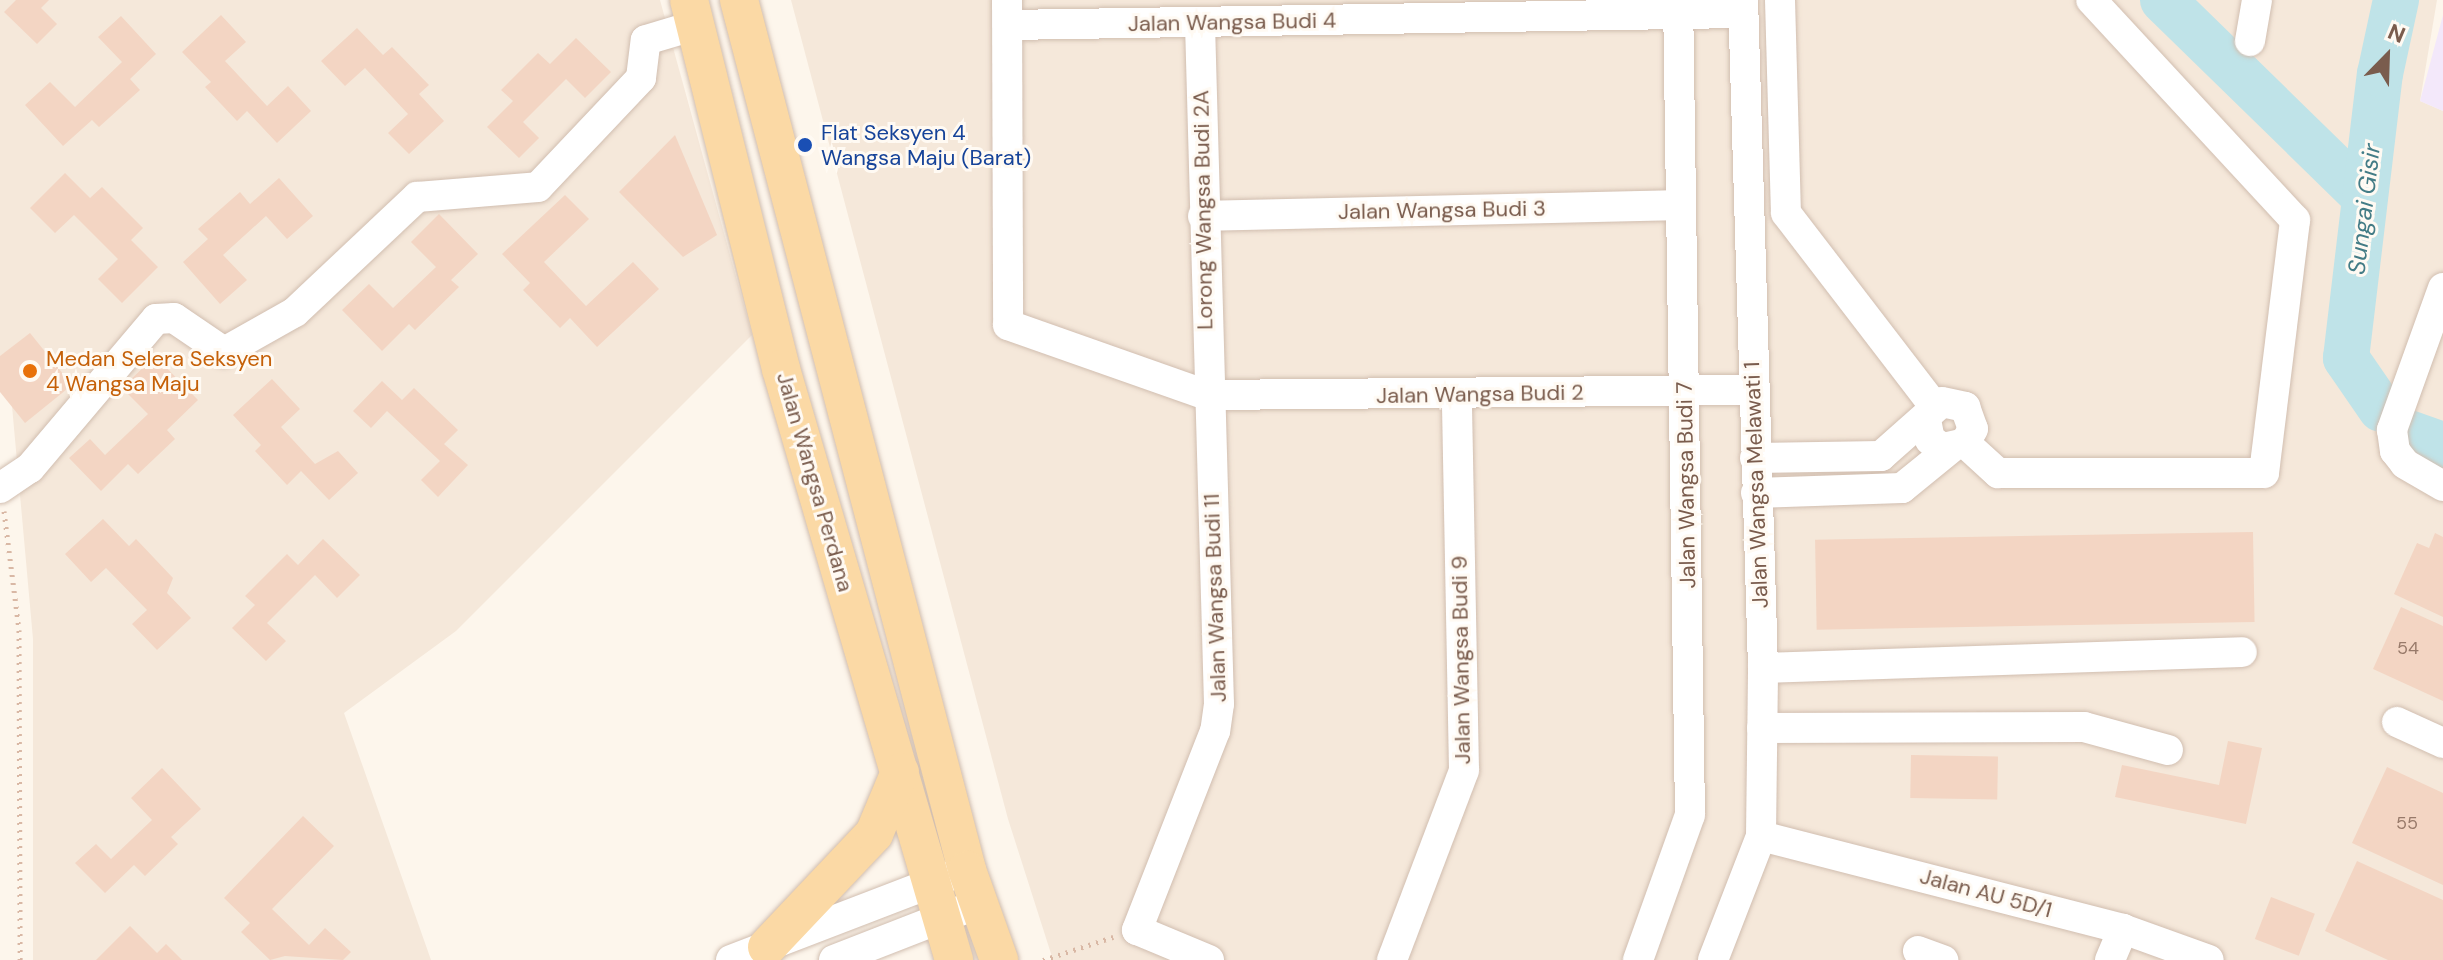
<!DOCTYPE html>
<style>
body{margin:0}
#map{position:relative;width:2443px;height:960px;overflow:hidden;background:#fdf6ec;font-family:"DM Sans",sans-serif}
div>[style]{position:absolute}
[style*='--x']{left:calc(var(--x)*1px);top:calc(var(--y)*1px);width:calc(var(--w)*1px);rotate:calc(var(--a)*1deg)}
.residential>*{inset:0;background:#f5e8da}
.education>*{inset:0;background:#f3e8fa}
.river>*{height:46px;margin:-23px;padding:0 23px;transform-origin:23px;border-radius:23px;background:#bfe3e8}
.building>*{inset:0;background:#f3d5c3;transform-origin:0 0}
.path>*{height:5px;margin-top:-2.5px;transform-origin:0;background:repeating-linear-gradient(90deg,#d9b8a5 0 2px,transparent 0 8px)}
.roads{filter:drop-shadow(0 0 2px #d1beb0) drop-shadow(0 0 2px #d1beb0)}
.minor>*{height:30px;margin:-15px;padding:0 15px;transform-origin:15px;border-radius:15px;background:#fff}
.major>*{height:38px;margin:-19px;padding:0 19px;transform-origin:19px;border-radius:19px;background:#fbd9a5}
.dots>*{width:22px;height:22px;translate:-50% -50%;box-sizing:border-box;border:4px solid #fffaf3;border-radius:50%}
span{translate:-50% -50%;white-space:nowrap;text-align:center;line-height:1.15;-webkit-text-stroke:6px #fffaf3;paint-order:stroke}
.number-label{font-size:18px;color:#987a6a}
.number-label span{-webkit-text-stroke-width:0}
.street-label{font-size:22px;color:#7a5c4d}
.transit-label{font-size:22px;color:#164399}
.left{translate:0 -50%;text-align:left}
.food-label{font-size:22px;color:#c56008}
.water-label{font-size:24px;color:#437c86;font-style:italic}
.north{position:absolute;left:2347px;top:16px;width:80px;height:80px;-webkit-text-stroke:6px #fffaf3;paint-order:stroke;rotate:23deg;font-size:22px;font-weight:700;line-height:32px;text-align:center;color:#7a5c4d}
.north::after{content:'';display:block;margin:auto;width:28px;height:36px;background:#7a5c4d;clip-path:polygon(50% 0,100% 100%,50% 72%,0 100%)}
</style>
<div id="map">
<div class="residential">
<div style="clip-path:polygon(0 0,660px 0,752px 335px,456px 631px,344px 713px,431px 960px,33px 960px,33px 639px,12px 406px,0 372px)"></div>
<div style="clip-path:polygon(791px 0,2437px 0,2420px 101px,2443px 111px,2443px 960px,1053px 960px,1008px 819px)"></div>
</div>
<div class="education">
<div style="clip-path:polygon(2443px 15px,2443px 111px,2420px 101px)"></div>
</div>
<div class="river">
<div style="--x:2163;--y:0;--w:282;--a:44.3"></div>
<div style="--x:2381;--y:409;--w:62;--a:-124.5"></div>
<div style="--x:2346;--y:358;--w:286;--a:-83.2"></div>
<div style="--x:2380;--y:74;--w:76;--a:-77.8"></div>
<div style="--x:2403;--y:431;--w:42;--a:19.3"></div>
</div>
<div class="building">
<div style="clip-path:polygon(16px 0,49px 0,41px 8px,57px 24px,37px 44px,4px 12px)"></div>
<div style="clip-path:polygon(221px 15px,246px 42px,225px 61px,267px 106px,288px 86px,311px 111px,277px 143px,247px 111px,237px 121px,205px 87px,211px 82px,182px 52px)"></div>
<div style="clip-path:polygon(121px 16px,156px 54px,130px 79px,140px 90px,99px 127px,92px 120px,63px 146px,25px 105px,50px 82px,75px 107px,122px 62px,98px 37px)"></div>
<div style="clip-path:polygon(357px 28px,383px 55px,392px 47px,429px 85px,419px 94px,444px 121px,409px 154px,388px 133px,408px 114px,365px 68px,345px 86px,321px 61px)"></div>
<div style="clip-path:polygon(576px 38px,611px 72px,585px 98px,566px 79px,523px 122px,539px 138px,519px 158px,487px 127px,513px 101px,501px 90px,538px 53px,550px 64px)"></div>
<div style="clip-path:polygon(675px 135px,717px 235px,683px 257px,619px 192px)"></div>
<div style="clip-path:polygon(65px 173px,90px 198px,102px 187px,143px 228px,131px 240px,158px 267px,122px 303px,98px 279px,118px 259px,74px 215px,55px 233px,30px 208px)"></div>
<div style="clip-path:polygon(279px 178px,313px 216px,287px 239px,266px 216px,223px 255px,247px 280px,220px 304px,183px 262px,208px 239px,198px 229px,240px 192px,250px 204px)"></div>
<div style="clip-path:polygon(565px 195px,589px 219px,544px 262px,586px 306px,633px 262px,659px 289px,597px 347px,570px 318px,560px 328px,523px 290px,530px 283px,502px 254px)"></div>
<div style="clip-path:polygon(439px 214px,478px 254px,451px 280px,459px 287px,415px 330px,409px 324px,382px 351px,342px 310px,369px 284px,393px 308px,436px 267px,411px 242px)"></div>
<div style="clip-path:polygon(30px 333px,72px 385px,25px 423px,0 392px,0 356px)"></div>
<div style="clip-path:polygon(155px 356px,198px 400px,167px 430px,175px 439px,138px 474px,128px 464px,101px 491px,69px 458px,90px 439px,105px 455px,148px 414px,122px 388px)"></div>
<div style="clip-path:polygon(272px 379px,300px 409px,281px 427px,315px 464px,338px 451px,358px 473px,329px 500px,301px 471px,287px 485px,255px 451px,261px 445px,233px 415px)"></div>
<div style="clip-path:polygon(382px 381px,402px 400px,414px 388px,458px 430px,444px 444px,468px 465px,438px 497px,421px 480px,440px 461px,387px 411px,371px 428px,353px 411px)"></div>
<div style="clip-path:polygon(103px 519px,129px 546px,136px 539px,173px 578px,167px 593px,191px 618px,157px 650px,132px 624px,147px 610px,106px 568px,91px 582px,65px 554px)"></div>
<div style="left:2253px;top:532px;width:90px;height:438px;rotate:89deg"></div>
<div style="clip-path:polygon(2435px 533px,2443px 537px,2443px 617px,2394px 594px,2417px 543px,2429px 548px)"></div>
<div style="clip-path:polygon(323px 539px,360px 575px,337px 598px,315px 575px,267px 623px,286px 641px,266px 661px,232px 628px,255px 605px,245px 596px,287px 554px,298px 565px)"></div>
<div style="clip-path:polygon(2401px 607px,2443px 626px,2443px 701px,2373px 669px)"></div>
<div style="clip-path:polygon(2228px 741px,2262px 748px,2246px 824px,2115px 797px,2122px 765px,2219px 785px)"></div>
<div style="left:1911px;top:755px;width:87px;height:43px;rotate:1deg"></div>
<div style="clip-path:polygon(2387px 767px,2443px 793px,2443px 885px,2352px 843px)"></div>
<div style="clip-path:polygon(162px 768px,201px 809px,171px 837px,178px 844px,145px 876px,134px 865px,105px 893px,75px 863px,96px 844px,111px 859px,152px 820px,131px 798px)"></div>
<div style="clip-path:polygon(303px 816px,334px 846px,272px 909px,309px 945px,325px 928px,351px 952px,343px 960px,285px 956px,270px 960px,241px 932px,250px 923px,224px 898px)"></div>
<div style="clip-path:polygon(2357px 861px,2443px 900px,2443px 960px,2388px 960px,2325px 931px)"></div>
<div style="left:2271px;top:897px;width:47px;height:45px;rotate:21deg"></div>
<div style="clip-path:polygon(130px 926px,157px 953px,166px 944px,182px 960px,96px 960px)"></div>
</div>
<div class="path">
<div style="--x:4;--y:511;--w:120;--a:82.8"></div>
<div style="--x:19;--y:630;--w:330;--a:89.8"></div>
<div style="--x:1043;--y:960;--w:74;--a:-18.2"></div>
</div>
<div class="roads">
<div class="minor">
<div style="--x:1007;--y:0;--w:325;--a:89.8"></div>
<div style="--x:1008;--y:325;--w:211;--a:19.4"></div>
<div style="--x:1207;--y:395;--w:545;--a:-0.53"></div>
<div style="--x:1780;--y:0;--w:213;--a:88.4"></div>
<div style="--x:1786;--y:213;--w:243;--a:52.5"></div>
<div style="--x:1200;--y:24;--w:680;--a:88.4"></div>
<div style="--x:1219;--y:704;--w:27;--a:98"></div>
<div style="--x:1215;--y:731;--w:214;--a:111.4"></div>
<div style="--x:1137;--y:930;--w:78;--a:22.6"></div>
<div style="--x:1008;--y:25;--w:735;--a:-0.94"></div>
<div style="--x:2250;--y:41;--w:42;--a:-80.3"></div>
<div style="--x:1203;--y:216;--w:477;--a:-1.3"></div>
<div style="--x:2443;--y:288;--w:151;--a:109.8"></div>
<div style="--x:2392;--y:430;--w:21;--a:82"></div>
<div style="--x:2395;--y:451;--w:16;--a:52"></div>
<div style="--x:2405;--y:464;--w:44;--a:30.1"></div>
<div style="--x:1965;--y:443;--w:45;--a:42.3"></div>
<div style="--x:1998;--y:473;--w:266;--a:0"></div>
<div style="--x:2264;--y:473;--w:255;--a:-83"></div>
<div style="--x:2295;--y:220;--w:300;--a:-132.8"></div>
<div style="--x:1755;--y:458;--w:126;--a:-0.9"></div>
<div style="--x:1881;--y:456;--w:81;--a:-41.5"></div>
<div style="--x:1942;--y:402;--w:24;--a:12"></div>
<div style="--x:1965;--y:407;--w:23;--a:70"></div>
<div style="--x:1973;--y:429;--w:16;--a:120"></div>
<div style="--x:1965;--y:443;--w:23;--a:167"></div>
<div style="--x:1943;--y:448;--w:15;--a:-148"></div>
<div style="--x:1930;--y:440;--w:21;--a:-101"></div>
<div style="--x:0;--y:488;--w:36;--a:-34"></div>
<div style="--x:30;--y:468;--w:195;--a:-49.8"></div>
<div style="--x:156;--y:319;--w:18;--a:-3"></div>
<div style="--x:174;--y:318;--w:60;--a:34.2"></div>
<div style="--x:224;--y:352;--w:81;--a:-29.4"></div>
<div style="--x:295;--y:312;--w:168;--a:-43.3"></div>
<div style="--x:417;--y:197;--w:121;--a:-4.7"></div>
<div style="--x:538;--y:187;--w:150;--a:-46.6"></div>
<div style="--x:641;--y:78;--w:38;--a:-83"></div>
<div style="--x:646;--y:40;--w:52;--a:-16.7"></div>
<div style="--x:1756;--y:493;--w:146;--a:-2"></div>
<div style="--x:1902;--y:488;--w:62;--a:-39.1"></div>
<div style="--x:1763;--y:668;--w:479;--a:-1.9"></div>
<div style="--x:2397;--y:722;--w:51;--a:24.5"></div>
<div style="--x:1762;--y:728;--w:322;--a:-0.2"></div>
<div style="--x:2084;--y:727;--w:87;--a:15.3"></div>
<div style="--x:1761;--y:836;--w:374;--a:14.4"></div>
<div style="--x:2123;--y:929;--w:91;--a:19.8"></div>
<div style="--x:1918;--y:951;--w:27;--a:20"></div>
<div style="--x:731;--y:960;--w:235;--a:-21"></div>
<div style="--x:834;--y:960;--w:157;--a:-21.3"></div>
<div style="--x:1392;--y:960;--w:203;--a:-69.2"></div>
<div style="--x:1464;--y:770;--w:375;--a:-91.1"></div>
<div style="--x:1638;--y:960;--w:154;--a:-70.3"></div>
<div style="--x:1690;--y:815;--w:815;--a:-90.84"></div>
<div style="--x:1713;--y:960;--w:133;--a:-68.8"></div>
<div style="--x:1761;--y:836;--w:168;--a:-89.3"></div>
<div style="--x:1763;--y:668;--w:668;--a:-91.71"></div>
<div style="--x:2110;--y:960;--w:34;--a:-67"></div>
</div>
<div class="major">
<div style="--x:689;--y:0;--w:380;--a:76"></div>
<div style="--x:781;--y:369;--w:616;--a:73.68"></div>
<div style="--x:739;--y:0;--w:899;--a:75.31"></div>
<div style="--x:967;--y:870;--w:96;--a:70.4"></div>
<div style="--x:767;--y:947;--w:156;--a:-46.6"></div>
<div style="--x:874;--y:834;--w:67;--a:-67.2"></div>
</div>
</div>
<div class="dots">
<div style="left:805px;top:145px;background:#1a4fb4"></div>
<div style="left:30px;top:371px;background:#e8710a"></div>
</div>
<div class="number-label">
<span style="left:2408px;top:648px">54</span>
<span style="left:2407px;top:823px">55</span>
</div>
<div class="street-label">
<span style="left:1232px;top:22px;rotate:-1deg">Jalan Wangsa Budi 4</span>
<span style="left:1203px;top:210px;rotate:-91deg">Lorong Wangsa Budi 2A</span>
<span style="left:1442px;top:210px;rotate:-1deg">Jalan Wangsa Budi 3</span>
<span style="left:1480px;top:394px;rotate:-1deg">Jalan Wangsa Budi 2</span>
<span style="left:815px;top:482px;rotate:74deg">Jalan Wangsa Perdana</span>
<span style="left:1686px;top:485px;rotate:-91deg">Jalan Wangsa Budi 7</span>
<span style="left:1756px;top:485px;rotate:-92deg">Jalan Wangsa Melawati 1</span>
<span style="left:1215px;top:598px;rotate:-92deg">Jalan Wangsa Budi 11</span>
<span style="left:1461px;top:660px;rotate:-91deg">Jalan Wangsa Budi 9</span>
<span style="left:1986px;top:893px;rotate:15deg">Jalan AU 5D/1</span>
</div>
<div class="transit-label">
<span class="left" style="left:821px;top:145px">Flat Seksyen 4<br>Wangsa Maju (Barat)</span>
</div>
<div class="food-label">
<span class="left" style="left:46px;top:371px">Medan Selera Seksyen<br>4 Wangsa Maju</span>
</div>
<div class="water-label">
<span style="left:2364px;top:209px;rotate:-83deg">Sungai Gisir</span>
</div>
<div class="north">N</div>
</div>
